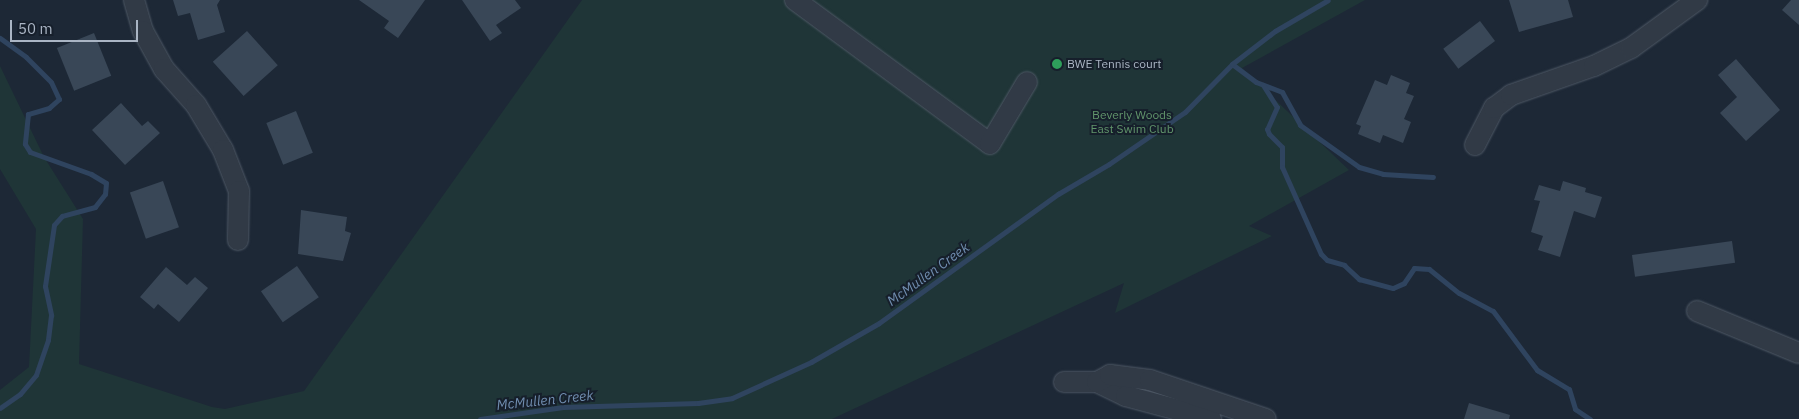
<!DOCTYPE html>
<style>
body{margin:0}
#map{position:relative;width:1799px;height:419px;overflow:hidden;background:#1d2836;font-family:"IBM Plex Sans",sans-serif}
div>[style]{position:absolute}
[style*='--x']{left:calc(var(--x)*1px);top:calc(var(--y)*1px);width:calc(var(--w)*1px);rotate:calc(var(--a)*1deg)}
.green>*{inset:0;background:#1f3537}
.stream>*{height:5px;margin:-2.5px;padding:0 2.5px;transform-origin:2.5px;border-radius:2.5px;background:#2f445f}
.building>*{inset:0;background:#394757;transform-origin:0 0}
.roads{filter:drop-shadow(0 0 1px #4e5865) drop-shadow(0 0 1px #4e5865)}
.street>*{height:20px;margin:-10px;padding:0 10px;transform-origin:10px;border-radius:10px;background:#313a46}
.dots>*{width:14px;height:14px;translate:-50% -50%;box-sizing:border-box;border:2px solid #161f2b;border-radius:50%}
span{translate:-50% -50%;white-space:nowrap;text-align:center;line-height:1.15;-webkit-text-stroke:4px #161f2b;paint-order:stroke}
.poi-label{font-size:12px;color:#aab5c4}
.left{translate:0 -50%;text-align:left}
.park-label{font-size:12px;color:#61956b}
.water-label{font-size:14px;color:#708daf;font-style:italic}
.scale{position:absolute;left:10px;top:20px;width:128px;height:22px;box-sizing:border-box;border:2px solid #aab5c4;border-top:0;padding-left:6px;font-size:15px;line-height:18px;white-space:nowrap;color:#aab5c4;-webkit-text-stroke:4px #161f2b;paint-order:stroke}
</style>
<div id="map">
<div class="green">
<div style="clip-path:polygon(582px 0,1365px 0,1242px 68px,1349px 170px,1249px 226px,1272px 236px,1115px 313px,1124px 283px,832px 419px,0 419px,0 390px,29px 367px,36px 229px,0 169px,0 66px,44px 157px,83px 219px,79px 364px,212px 407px,225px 409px,304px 391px)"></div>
</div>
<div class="stream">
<div style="--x:0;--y:38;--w:32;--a:36"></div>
<div style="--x:26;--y:57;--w:35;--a:45"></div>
<div style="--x:51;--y:82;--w:19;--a:65"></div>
<div style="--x:59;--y:99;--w:13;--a:138"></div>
<div style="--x:49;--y:108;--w:22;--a:164"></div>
<div style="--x:28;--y:114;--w:30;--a:96"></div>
<div style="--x:25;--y:144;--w:9;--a:58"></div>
<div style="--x:30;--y:152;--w:65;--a:19.8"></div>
<div style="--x:91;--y:174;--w:17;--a:31"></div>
<div style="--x:106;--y:183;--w:11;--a:95"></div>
<div style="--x:105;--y:194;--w:16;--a:128"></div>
<div style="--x:95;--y:207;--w:34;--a:165"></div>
<div style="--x:62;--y:216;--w:12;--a:132"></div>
<div style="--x:54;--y:225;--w:62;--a:98.4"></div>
<div style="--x:45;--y:286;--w:30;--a:78"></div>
<div style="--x:51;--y:315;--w:25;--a:97"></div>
<div style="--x:48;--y:340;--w:37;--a:109"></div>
<div style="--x:36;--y:375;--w:25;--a:130"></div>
<div style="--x:20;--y:394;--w:24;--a:145"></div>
<div style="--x:1232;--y:64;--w:30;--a:37"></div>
<div style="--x:1256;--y:82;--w:28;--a:21"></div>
<div style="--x:1282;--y:92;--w:38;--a:61"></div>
<div style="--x:1300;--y:125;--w:72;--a:35.4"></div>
<div style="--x:1359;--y:167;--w:25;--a:16"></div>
<div style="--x:1383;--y:174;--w:50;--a:3.4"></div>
<div style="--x:1263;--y:85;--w:26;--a:58"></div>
<div style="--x:1277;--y:107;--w:24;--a:114"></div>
<div style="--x:1267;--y:129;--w:5;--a:68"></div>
<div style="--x:1269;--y:134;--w:18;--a:45"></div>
<div style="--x:1282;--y:147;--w:20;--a:90"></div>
<div style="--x:1282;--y:167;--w:95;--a:65.9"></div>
<div style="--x:1321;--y:254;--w:8;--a:45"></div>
<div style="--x:1327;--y:260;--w:18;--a:16"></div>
<div style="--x:1344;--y:265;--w:21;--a:43"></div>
<div style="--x:1359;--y:279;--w:35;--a:15"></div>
<div style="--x:1393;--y:288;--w:12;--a:-24"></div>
<div style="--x:1404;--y:283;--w:18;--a:-56"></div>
<div style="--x:1414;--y:268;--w:15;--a:4"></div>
<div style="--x:1429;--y:269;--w:38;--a:39"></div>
<div style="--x:1459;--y:293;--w:38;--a:28"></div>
<div style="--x:1493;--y:311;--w:74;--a:53.3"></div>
<div style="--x:1537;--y:370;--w:37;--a:31"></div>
<div style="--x:1569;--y:389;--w:21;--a:73"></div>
<div style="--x:1575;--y:409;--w:18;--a:34"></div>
<div style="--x:480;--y:419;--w:84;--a:-8.2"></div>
<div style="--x:563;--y:407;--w:135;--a:-1.7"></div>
<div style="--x:698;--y:403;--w:34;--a:-8"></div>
<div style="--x:732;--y:398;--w:87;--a:-24.5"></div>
<div style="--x:811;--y:362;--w:78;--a:-29.8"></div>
<div style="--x:879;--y:323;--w:221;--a:-35.8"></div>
<div style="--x:1058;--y:194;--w:59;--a:-30.5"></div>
<div style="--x:1109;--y:164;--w:92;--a:-34.4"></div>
<div style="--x:1185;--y:112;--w:67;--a:-45.6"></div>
<div style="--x:1232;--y:64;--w:54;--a:-37.5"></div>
<div style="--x:1275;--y:31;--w:61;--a:-30.3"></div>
</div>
<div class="building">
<div style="clip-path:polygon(173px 0,220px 0,217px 5px,225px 32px,198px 40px,190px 13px,178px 16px)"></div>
<div style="clip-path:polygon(359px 0,425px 0,398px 38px,384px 28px,389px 21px)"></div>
<div style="clip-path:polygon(462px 0,515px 0,521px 8px,496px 25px,502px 33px,490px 41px)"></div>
<div style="clip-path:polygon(1509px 0,1568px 0,1573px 17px,1519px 32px)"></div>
<div style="clip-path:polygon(1791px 0,1799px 0,1799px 25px,1782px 10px)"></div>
<div style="left:1480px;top:21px;width:25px;height:46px;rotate:53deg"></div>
<div style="left:247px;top:31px;width:46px;height:46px;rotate:48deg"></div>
<div style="left:94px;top:33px;width:46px;height:40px;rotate:68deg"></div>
<div style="clip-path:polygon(1736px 59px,1780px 110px,1746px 141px,1720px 113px,1737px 97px,1718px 75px)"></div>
<div style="clip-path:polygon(1391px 75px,1410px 83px,1406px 93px,1414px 96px,1404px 119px,1411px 122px,1403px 143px,1383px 135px,1380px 143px,1358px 134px,1361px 126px,1356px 124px,1375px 80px,1387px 85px)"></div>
<div style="clip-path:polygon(121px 103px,142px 126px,148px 121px,160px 133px,125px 165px,92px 130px)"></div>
<div style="left:296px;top:111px;width:45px;height:32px;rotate:68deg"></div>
<div style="left:163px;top:181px;width:49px;height:35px;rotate:71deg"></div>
<div style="clip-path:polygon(1563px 181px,1586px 188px,1585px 192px,1602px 197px,1595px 218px,1574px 211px,1560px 257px,1538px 250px,1543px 236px,1531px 232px,1540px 201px,1534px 200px,1539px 185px,1560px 191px)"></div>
<div style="clip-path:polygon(301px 210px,347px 217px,345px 231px,351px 233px,343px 261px,298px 254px)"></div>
<div style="left:1732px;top:241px;width:22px;height:101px;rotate:82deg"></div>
<div style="left:297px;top:266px;width:38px;height:44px;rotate:55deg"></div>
<div style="clip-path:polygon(166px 267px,187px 285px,195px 277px,208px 288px,179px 322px,158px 304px,154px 309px,140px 297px)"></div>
<div style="clip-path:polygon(1469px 403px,1510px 415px,1509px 419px,1464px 419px)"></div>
</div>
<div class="roads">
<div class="street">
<div style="--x:134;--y:0;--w:32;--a:74"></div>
<div style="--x:143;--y:31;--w:43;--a:61.1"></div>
<div style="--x:164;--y:69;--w:48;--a:48.4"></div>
<div style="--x:196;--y:105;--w:52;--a:59"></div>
<div style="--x:223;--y:150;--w:44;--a:68.7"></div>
<div style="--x:239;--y:191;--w:49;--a:91.2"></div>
<div style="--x:795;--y:0;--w:242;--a:36.4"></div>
<div style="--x:990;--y:144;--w:72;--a:-59.2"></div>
<div style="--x:1475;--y:145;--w:42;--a:-62.8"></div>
<div style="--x:1494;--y:108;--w:21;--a:-37"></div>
<div style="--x:1511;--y:95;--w:88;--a:-19.3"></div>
<div style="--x:1594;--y:66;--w:41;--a:-25.9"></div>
<div style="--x:1631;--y:48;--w:82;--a:-36"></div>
<div style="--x:1697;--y:311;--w:110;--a:22.4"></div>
<div style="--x:1064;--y:382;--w:33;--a:0"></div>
<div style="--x:1097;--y:382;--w:32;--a:26"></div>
<div style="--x:1126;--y:396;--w:88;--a:15.1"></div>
<div style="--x:1097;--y:382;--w:15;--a:-28"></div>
<div style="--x:1110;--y:375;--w:40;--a:7.1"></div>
<div style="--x:1150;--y:380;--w:122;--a:18.6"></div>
</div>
</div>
<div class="dots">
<div style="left:1057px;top:64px;background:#2e9e5b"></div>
</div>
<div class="poi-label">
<span class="left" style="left:1067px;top:64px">BWE Tennis court</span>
</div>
<div class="park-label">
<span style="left:1132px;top:122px">Beverly Woods<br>East Swim Club</span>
</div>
<div class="water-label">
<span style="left:928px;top:274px;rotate:-36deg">McMullen Creek</span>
<span style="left:545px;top:400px;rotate:-6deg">McMullen Creek</span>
</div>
<div class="scale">50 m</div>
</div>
